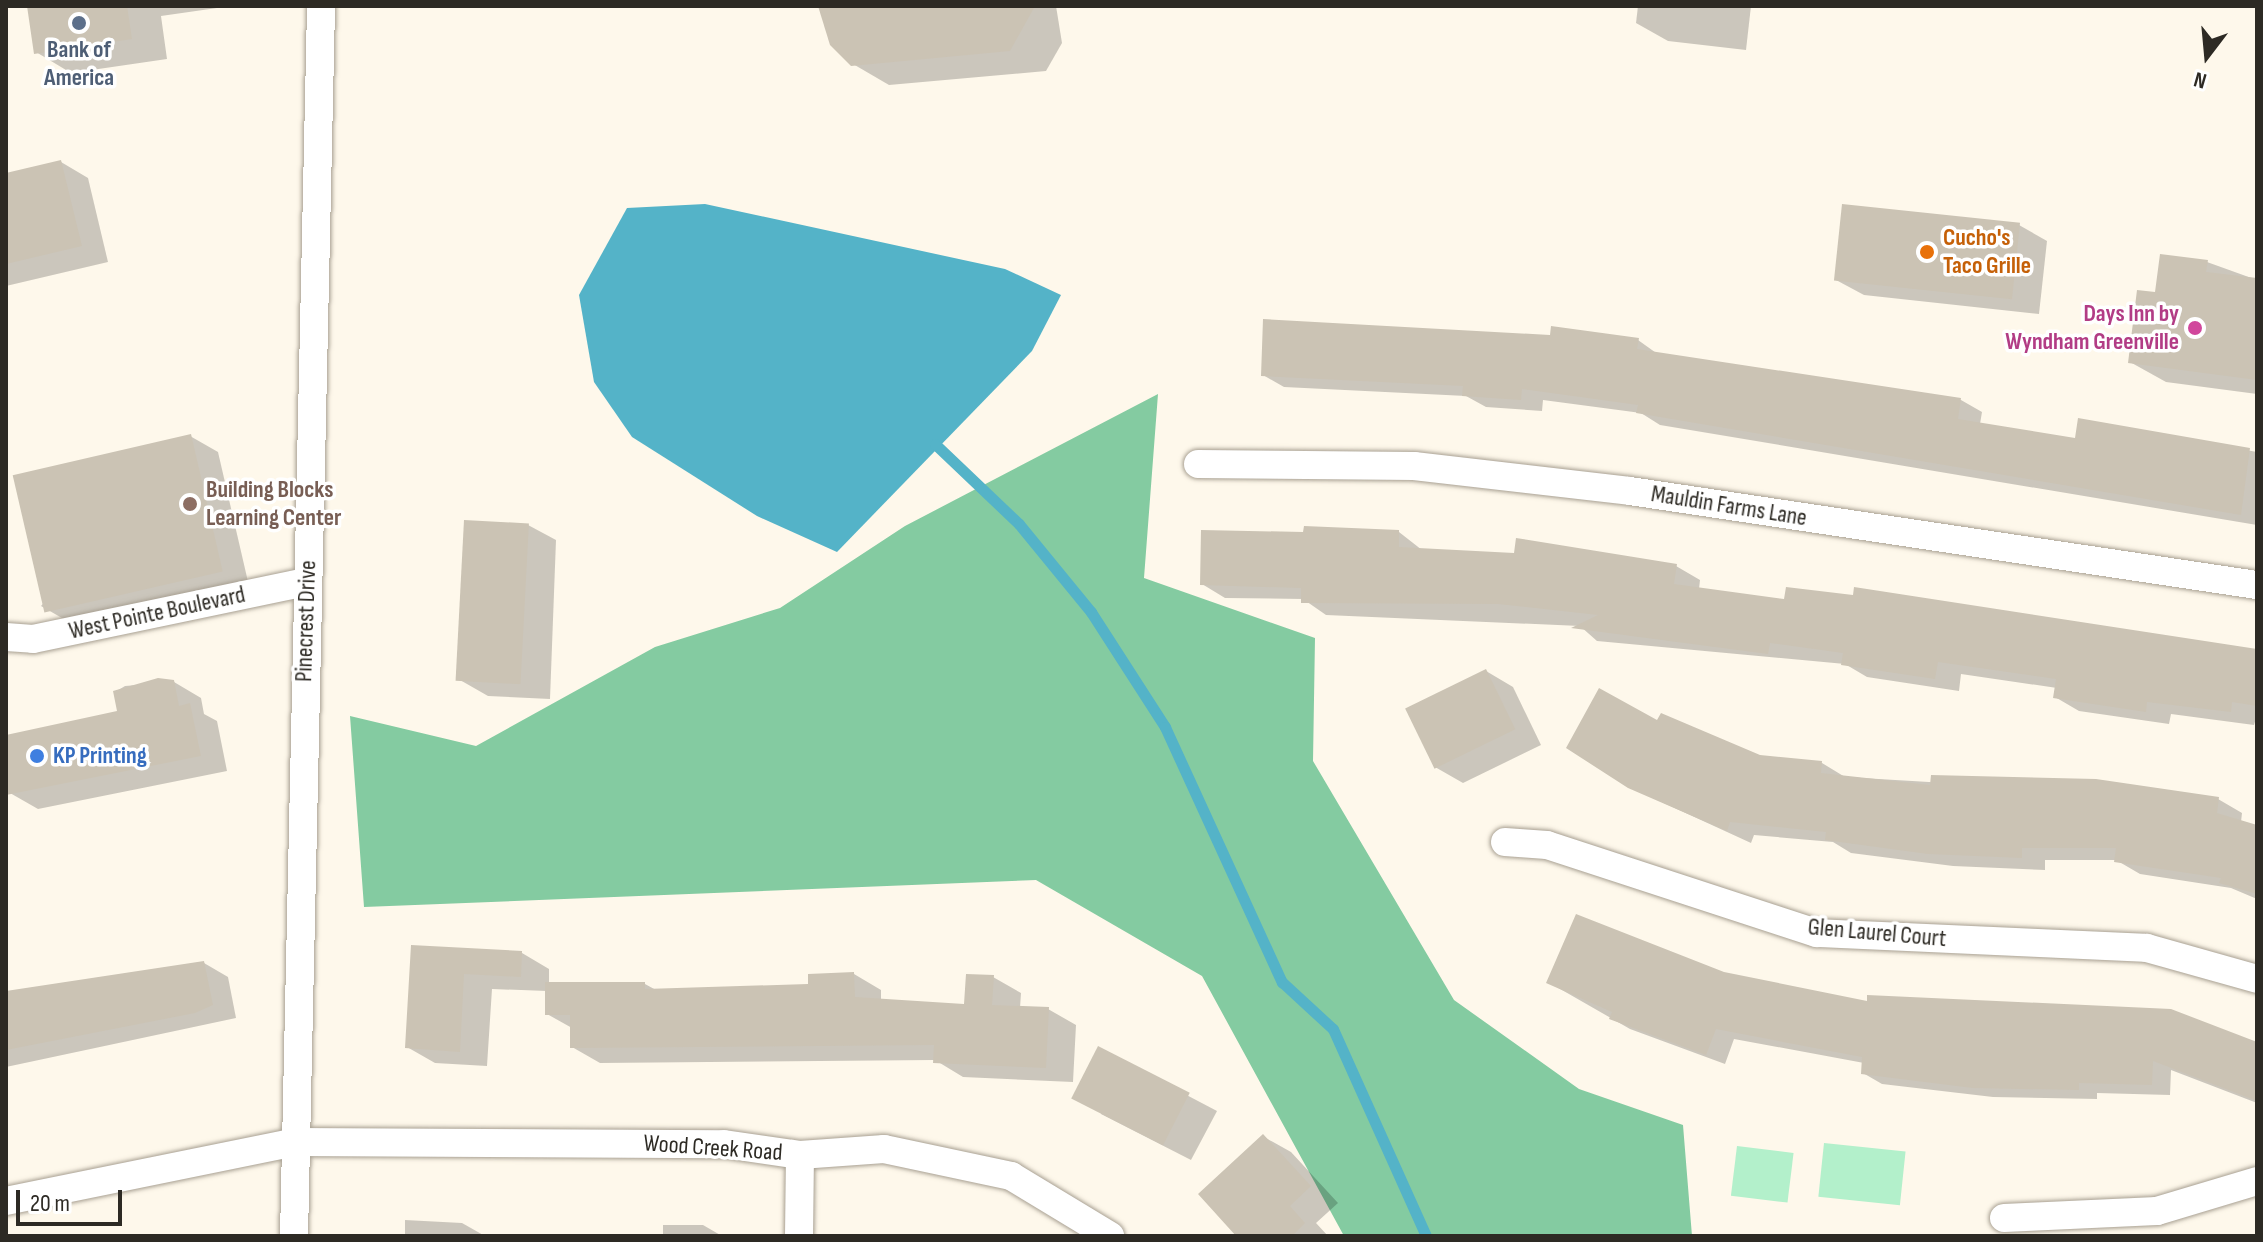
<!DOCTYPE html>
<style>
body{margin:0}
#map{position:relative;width:2263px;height:1242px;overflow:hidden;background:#fef8eb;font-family:"Sofia Sans Condensed",sans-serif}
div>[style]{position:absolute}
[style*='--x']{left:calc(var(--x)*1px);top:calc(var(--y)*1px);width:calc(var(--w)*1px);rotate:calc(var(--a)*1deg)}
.green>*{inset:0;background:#b3f0cb;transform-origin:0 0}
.forest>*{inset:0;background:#84cba1}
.water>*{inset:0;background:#54b3c8}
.shadow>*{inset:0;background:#0003}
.stream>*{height:11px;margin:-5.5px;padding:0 5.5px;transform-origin:5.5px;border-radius:5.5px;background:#54b3c8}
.building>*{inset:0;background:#cbc3b4;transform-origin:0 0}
.roads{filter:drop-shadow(0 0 2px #a8a092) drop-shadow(0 0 2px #a8a092)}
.street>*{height:28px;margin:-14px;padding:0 14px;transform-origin:14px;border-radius:14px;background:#fff}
.dots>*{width:22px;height:22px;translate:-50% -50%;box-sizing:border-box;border:4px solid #fff;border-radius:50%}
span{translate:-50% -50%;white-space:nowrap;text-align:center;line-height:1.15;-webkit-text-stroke:7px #fff;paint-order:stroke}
.service-label{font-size:24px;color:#4e5e75;font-weight:700}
.food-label{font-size:24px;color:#c56008;font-weight:700}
.left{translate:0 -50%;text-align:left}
.hotel-label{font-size:24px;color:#b23c85;font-weight:700}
.right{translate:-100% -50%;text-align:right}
.education-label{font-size:24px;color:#785e54;font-weight:700}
.street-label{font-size:24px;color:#2d2a24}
.shop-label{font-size:24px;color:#366cbe;font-weight:700}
.frame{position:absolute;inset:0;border:8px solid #2d2a24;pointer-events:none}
.north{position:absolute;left:2167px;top:16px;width:80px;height:80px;-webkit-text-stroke:6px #fff;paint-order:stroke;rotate:196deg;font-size:22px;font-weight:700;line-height:32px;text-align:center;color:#2d2a24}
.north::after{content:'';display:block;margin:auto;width:28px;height:36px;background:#2d2a24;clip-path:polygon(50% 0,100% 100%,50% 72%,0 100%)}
.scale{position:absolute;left:16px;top:1190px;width:106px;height:36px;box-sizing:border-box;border:4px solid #2d2a24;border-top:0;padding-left:10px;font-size:24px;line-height:28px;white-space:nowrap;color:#2d2a24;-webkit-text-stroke:6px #fff;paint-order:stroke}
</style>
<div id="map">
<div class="green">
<div style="left:1824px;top:1143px;width:82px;height:54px;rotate:6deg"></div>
<div style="left:1737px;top:1146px;width:57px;height:50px;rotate:7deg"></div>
</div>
<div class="forest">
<div style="clip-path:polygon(1158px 394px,1144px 578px,1315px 638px,1313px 761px,1454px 1000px,1579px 1089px,1683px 1125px,1692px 1236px,1344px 1236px,1202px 976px,1036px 880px,364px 907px,350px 716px,476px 746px,655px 647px,780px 608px,905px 526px)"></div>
</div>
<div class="water">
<div style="clip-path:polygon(705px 204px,1005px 269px,1061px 295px,1032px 351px,837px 552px,757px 516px,632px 437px,594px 382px,579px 295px,627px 208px)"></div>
</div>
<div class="shadow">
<div style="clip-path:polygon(29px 6px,231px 6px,161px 16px,167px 59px,71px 73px,36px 52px)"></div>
<div style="clip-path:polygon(825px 6px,1056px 6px,1062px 43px,1046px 71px,889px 85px,853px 64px)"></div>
<div style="clip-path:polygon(1638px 6px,1751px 6px,1746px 50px,1668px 41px,1636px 23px)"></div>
<div style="clip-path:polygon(61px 162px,88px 178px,108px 262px,6px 286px,6px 175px)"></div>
<div style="clip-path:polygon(2019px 225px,2047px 241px,2039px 314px,1864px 295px,1836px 280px)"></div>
<div style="clip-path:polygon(2207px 262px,2257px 280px,2257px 394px,2166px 382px,2130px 362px,2157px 294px)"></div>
<div style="clip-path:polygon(1638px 340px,1659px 355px,1961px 400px,1982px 412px,1980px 424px,2077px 440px,2080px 420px,2257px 452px,2257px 525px,1660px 425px,1641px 413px,1543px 400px,1542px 411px,1486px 407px,1466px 396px,1284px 387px,1263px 375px)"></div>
<div style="clip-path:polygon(190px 436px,218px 452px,249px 586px,69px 622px,41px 606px)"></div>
<div style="clip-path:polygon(528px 525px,556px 540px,550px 699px,488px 696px,460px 680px)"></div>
<div style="clip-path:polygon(1203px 532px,1399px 532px,1422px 550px,1676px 566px,1700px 580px,1699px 589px,1786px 602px,2257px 651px,2257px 715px,2254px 725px,2171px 714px,2169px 724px,2079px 711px,2055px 697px,2057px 688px,1961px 674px,1959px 691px,1867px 677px,1845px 664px,1597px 641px,1580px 626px,1326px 615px,1303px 599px,1225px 598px,1202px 584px)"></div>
<div style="clip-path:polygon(1486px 671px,1513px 687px,1541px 745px,1463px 783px,1435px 767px)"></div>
<div style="clip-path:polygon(174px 682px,201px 698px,204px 714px,217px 721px,227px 771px,38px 809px,10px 793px,6px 737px,119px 712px,115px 692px,125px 686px)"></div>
<div style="clip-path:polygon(1658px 723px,1759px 757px,1822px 763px,1845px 777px,2218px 799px,2242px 813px,2241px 822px,2257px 827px,2257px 899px,2231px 888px,2140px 874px,2116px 860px,2045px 860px,2045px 870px,1953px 866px,1851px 853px,1833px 842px,1754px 835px,1751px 843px,1629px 787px)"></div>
<div style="clip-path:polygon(413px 947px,522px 953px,549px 969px,549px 984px,645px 984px,656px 990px,810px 986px,854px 974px,881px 990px,881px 1001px,966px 1006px,993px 977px,1021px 993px,1020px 1008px,1048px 1009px,1076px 1025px,1073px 1082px,963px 1077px,935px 1060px,600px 1063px,572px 1047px,572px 1028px,547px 1014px,547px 991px,492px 989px,487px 1066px,435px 1063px,407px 1047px)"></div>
<div style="clip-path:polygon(204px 963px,228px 977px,236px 1018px,6px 1067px,6px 994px)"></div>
<div style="clip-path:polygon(1723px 974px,1869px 1003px,2257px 1044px,2257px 1103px,2171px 1070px,2170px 1095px,2097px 1093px,2097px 1099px,1993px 1097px,1882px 1084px,1863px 1073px,1864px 1063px,1734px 1039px,1725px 1064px,1630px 1029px,1548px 982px)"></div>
<div style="clip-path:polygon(1099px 1049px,1217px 1111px,1191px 1160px,1101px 1114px)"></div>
<div style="clip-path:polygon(1264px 1137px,1291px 1152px,1338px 1203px,1316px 1223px,1328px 1236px,1239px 1236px)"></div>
<div style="clip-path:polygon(405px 1220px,462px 1223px,485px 1236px,405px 1236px)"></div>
<div style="clip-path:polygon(663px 1225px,703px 1225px,722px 1236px,663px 1236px)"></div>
</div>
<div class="stream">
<div style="--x:935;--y:444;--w:116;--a:43.6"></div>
<div style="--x:1019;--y:524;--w:114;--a:50.7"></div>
<div style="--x:1091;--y:612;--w:137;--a:57.2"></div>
<div style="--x:1165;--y:727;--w:281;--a:65.4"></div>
<div style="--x:1282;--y:982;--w:69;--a:42.7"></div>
<div style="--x:1333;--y:1029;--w:227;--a:65.8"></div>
</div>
<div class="building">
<div style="clip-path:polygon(27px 6px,127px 6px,132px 39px,34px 54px)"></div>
<div style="clip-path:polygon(818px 6px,1035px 6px,1010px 51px,851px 66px,830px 45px)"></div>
<div style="clip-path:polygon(61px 160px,82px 246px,6px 264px,6px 173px)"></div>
<div style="left:1842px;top:204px;width:179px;height:77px;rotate:6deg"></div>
<div style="clip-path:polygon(2160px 254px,2208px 260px,2206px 272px,2257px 278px,2257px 380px,2128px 363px,2137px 290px,2155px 292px)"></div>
<div style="clip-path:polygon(1263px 319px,1550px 335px,1551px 326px,1639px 338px,1637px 349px,1961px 398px,1958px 419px,2075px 438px,2078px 418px,2250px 448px,2241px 515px,1636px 413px,1638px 405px,1522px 389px,1521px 400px,1462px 396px,1463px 386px,1261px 376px)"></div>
<div style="left:191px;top:434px;width:141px;height:183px;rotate:77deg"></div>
<div style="left:464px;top:520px;width:65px;height:161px;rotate:3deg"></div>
<div style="clip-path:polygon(1304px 526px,1399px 530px,1399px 547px,1514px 553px,1516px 538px,1677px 564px,1674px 584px,1784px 599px,1786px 587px,1853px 595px,1854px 587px,2257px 649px,2257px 706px,2232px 702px,2231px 712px,2147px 702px,2146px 712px,2053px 698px,2056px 679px,1938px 662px,1935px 679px,1841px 665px,1843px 653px,1770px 643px,1768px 654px,1571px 628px,1598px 615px,1498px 604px,1301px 603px,1301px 588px,1200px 585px,1201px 530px,1303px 532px)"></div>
<div style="left:1486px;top:669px;width:67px;height:90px;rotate:64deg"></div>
<div style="clip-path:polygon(158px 678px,174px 680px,179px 706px,190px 703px,201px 756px,6px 795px,6px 735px,117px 711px,113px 691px)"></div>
<div style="clip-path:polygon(1599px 688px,1657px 720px,1661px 713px,1760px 755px,1822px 761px,1821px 773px,1930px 785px,1931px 775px,2096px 779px,2219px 797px,2217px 813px,2257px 825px,2257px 894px,2219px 883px,2221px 878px,2114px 862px,2116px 848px,2022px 848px,2022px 858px,1928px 854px,1825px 840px,1826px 832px,1730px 822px,1727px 831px,1628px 788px,1566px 748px)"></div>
<div style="clip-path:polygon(1576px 914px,1724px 972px,1867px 1001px,1867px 995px,2171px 1009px,2257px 1042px,2257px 1101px,2153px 1061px,2152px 1085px,2079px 1083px,2079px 1090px,1973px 1088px,1861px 1074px,1862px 1057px,1716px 1029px,1706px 1055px,1609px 1019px,1612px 1012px,1546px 983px)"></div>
<div style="clip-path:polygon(411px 945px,522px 951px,521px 977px,464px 974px,460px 1052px,405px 1048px)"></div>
<div style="clip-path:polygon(204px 961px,213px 1005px,195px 1013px,6px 1050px,6px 991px)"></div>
<div style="clip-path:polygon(854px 972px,855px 997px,964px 1004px,966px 974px,994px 975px,992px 1005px,1049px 1007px,1046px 1068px,933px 1063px,934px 1045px,570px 1048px,570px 1015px,545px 1015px,545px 982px,645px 982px,645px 989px,808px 984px,808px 974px)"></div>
<div style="left:1098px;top:1046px;width:103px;height:59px;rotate:27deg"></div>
<div style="clip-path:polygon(1263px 1134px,1311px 1186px,1290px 1206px,1305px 1223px,1292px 1236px,1236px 1236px,1198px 1194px)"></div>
</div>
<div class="roads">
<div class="street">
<div style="--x:1198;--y:464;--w:216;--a:0.5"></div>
<div style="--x:1414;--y:466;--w:217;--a:6.6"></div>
<div style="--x:1630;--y:491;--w:634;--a:8.53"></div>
<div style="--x:6;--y:637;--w:27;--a:4"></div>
<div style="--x:33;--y:639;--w:280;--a:-11.8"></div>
<div style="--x:1505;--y:842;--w:42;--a:4.1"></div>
<div style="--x:1547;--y:845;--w:284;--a:18.1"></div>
<div style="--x:1817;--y:933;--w:330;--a:2.6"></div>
<div style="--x:2147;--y:948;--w:114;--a:15.7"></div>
<div style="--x:6;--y:1201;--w:295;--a:-11.5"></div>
<div style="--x:295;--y:1142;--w:429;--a:0.3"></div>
<div style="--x:724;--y:1144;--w:77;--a:8.2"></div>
<div style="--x:800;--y:1155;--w:84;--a:-4.1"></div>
<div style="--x:884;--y:1149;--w:130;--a:12"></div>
<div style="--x:1011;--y:1176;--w:116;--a:31.2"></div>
<div style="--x:2004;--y:1218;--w:153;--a:-2.6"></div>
<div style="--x:2157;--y:1211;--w:104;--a:-16.7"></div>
<div style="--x:294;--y:1236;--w:1230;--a:-88.74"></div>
<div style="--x:799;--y:1236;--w:81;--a:-89.3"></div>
</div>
</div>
<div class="dots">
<div style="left:79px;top:23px;background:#5c6f8a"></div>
<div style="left:1927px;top:252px;background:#e8710a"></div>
<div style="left:2195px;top:328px;background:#d1479c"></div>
<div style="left:190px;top:504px;background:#8d6e63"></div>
<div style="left:37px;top:756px;background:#3f7fe0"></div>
</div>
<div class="service-label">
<span style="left:79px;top:64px">Bank of<br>America</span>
</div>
<div class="food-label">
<span class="left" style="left:1943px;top:252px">Cucho's<br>Taco Grille</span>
</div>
<div class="hotel-label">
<span class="right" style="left:2179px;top:328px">Days Inn by<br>Wyndham Greenville</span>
</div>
<div class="education-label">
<span class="left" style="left:206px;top:504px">Building Blocks<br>Learning Center</span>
</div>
<div class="street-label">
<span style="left:1729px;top:506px;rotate:9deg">Mauldin Farms Lane</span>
<span style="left:157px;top:613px;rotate:-12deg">West Pointe Boulevard</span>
<span style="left:306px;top:621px;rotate:-88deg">Pinecrest Drive</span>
<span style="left:1877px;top:933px;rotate:5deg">Glen Laurel Court</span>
<span style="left:713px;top:1148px;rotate:4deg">Wood Creek Road</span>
</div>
<div class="shop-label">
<span class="left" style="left:53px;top:756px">KP Printing</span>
</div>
<div class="frame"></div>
<div class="north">N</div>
<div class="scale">20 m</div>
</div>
